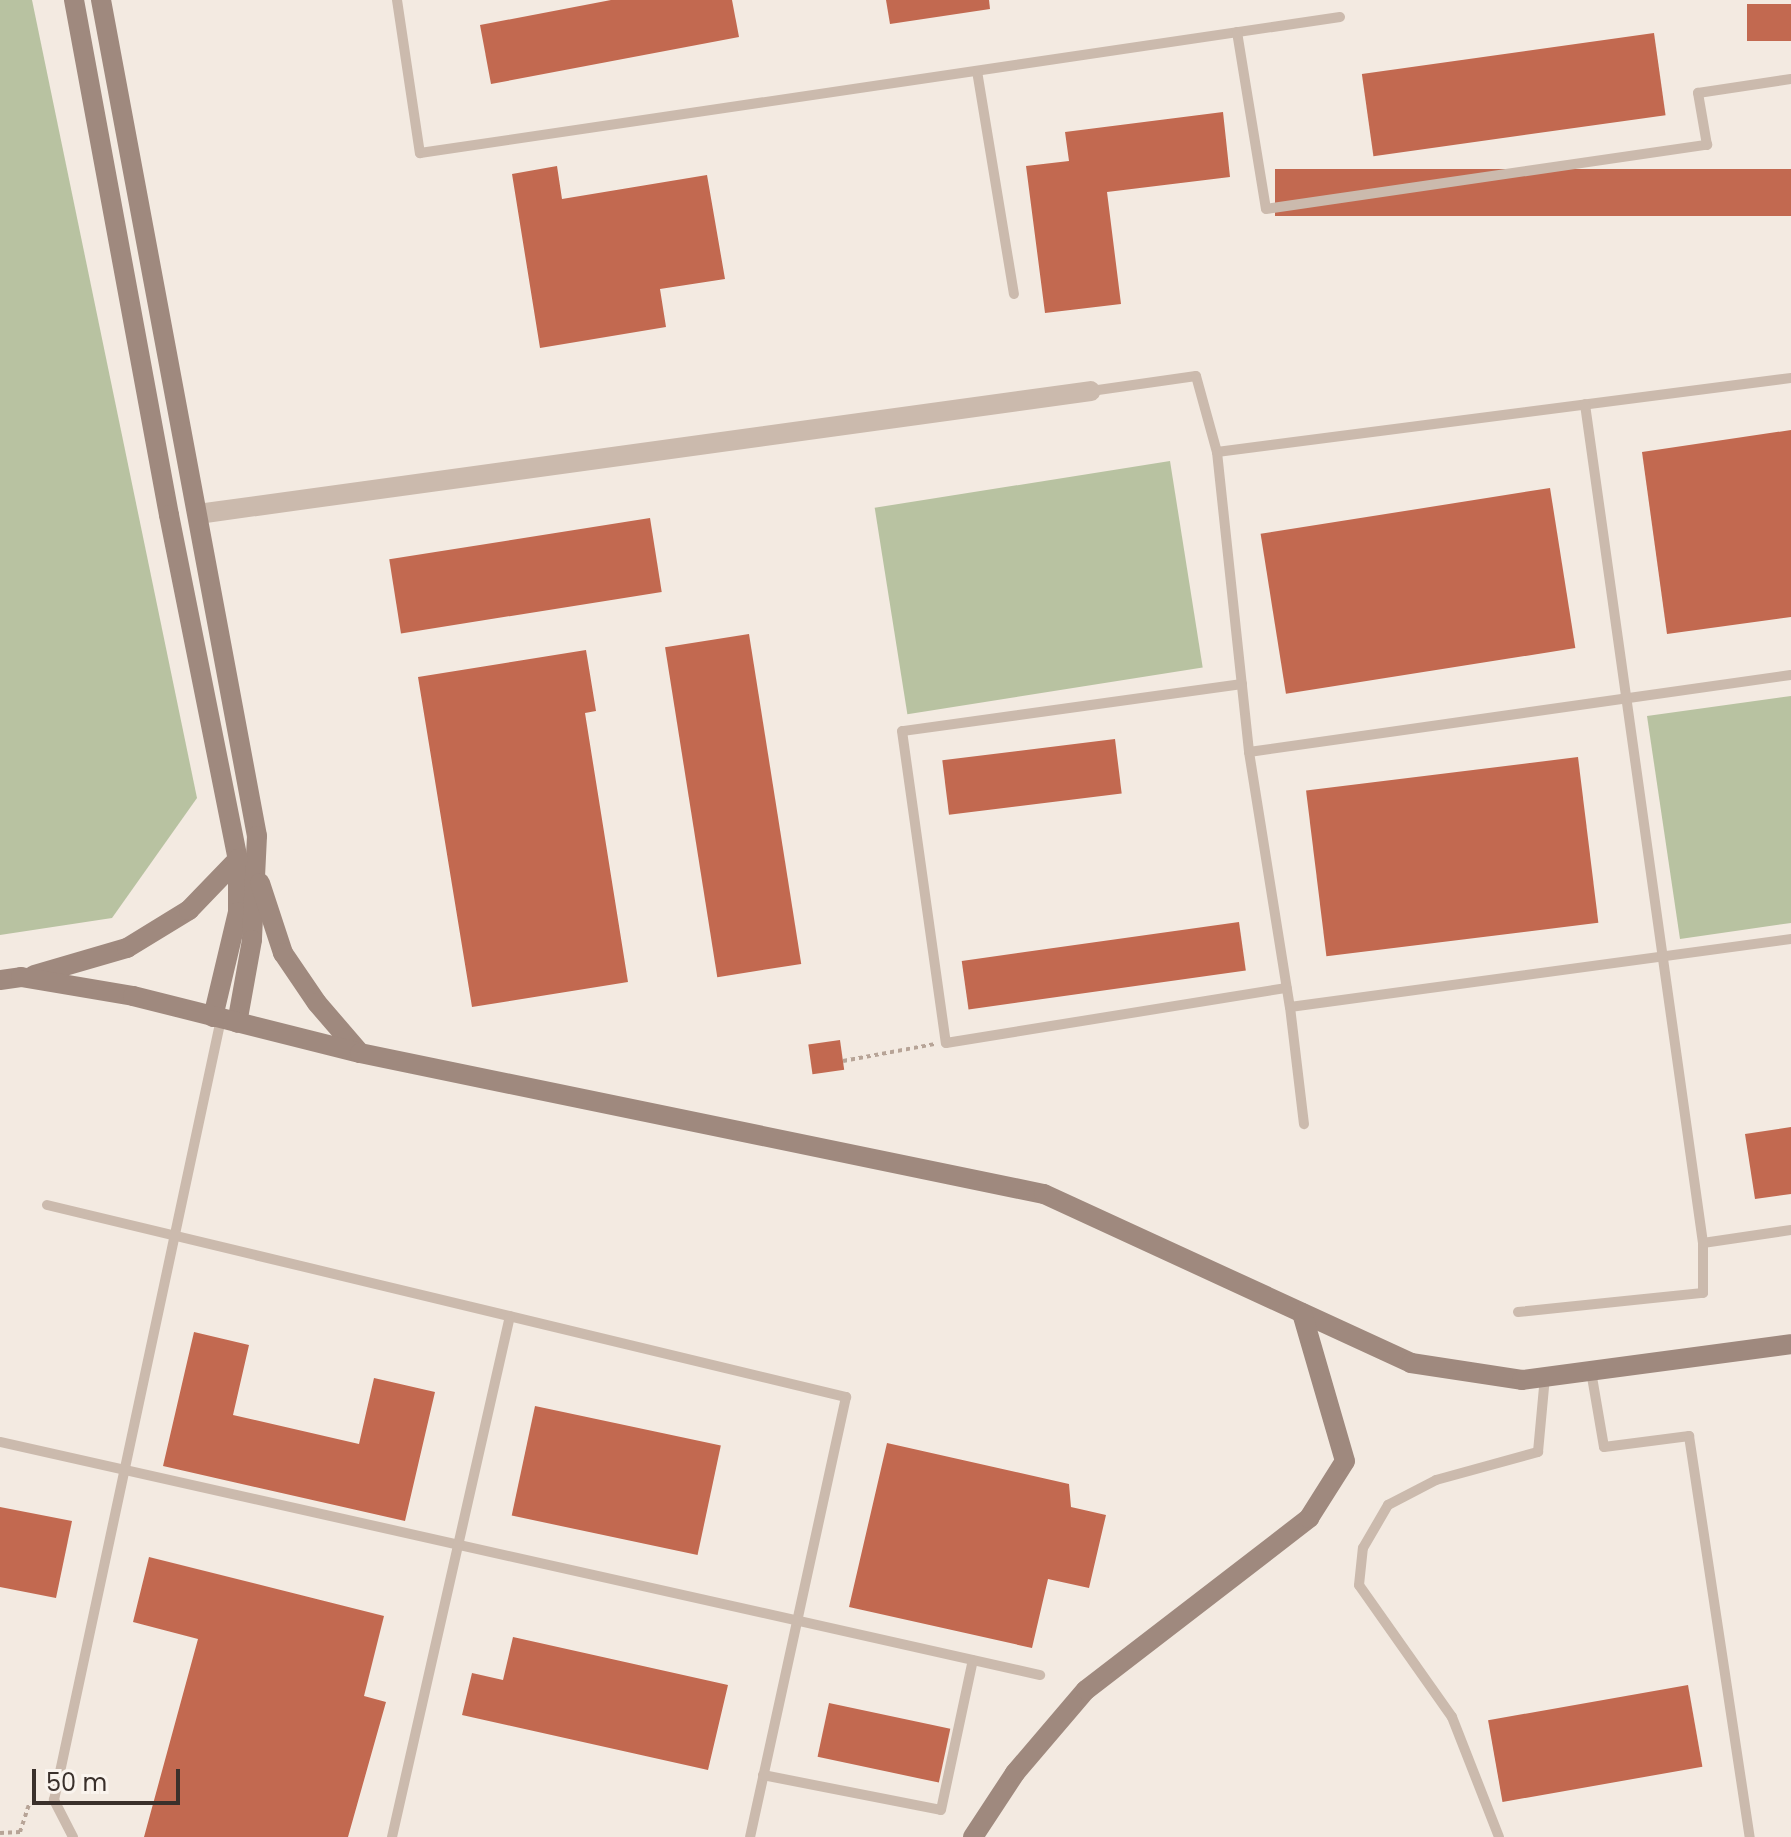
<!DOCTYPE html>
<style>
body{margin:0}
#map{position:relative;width:1791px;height:1837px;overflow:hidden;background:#f3eae1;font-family:Poppins,sans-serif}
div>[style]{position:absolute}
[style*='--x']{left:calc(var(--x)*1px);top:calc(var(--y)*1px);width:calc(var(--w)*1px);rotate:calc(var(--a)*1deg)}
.green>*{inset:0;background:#b8c2a1;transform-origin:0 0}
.building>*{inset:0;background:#c26950;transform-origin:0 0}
.path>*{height:4px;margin-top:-2px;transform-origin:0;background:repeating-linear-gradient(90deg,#b7a497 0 4px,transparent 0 8px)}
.lane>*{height:10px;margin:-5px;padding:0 5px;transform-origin:5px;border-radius:5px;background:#cbbaad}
.street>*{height:20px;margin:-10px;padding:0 10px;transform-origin:10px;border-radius:10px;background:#cbbaad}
.secondary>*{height:20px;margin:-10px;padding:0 10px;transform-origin:10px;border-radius:10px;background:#9f897e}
span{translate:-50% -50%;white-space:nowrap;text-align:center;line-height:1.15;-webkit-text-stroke:8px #faf4ee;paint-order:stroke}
.scale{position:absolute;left:32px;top:1769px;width:148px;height:36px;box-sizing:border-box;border:4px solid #3a302b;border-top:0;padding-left:10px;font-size:24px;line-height:28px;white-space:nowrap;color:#3a302b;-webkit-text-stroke:6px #faf4ee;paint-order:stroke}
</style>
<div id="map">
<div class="green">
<div style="clip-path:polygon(0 0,32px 0,197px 798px,112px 918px,0 935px)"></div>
<div style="left:1170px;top:461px;width:209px;height:299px;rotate:81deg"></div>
<div style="clip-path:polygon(1791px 696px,1791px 923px,1680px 939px,1647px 716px)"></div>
</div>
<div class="building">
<div style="clip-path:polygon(611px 0,732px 0,739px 37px,491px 84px,480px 25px)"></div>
<div style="clip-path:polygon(886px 0,989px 0,990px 9px,890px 24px)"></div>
<div style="left:1791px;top:4px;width:37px;height:44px;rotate:90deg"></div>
<div style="left:1654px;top:33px;width:83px;height:295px;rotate:82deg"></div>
<div style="clip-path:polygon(1223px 112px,1230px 177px,1107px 192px,1121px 304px,1045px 313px,1026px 166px,1069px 161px,1065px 132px)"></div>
<div style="clip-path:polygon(557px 166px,562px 199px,707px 175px,725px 279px,660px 289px,666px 327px,540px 348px,512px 174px)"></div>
<div style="left:1791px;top:169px;width:47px;height:516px;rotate:90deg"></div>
<div style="clip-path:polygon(1791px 430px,1791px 617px,1667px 634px,1642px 452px)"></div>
<div style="left:1550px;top:488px;width:162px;height:293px;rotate:81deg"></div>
<div style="left:650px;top:518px;width:75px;height:264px;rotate:81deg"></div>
<div style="left:749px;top:634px;width:334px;height:85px;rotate:81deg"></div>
<div style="clip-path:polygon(586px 650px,596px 711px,585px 713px,628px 982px,472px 1007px,418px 677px)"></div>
<div style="left:1115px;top:739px;width:55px;height:174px;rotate:83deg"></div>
<div style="left:1578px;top:757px;width:167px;height:274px;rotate:83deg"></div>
<div style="left:1239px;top:922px;width:49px;height:280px;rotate:82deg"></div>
<div style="left:840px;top:1040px;width:30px;height:32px;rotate:82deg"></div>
<div style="clip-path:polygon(1791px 1127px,1791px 1194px,1755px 1199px,1745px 1134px)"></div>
<div style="clip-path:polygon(194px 1332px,249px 1345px,233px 1415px,359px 1444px,374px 1378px,435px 1392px,405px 1521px,163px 1466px)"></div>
<div style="left:535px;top:1406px;width:190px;height:112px;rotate:12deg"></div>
<div style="clip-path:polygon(887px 1443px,1069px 1484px,1071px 1507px,1106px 1515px,1089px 1588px,1048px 1579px,1032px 1648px,849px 1607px)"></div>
<div style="clip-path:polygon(0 1507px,72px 1521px,56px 1598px,0 1587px)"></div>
<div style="clip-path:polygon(149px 1557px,384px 1616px,364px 1696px,386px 1702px,348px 1837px,144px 1837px,198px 1639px,133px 1622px)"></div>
<div style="clip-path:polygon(513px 1637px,728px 1685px,708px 1770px,462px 1715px,472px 1673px,503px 1680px)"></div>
<div style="left:1688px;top:1685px;width:83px;height:203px;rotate:80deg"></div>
<div style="left:829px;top:1703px;width:124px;height:55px;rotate:12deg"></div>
</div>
<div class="path">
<div style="--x:843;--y:1061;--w:94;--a:-10.5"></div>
<div style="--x:0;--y:1833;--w:20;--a:-3"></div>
<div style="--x:20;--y:1832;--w:32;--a:-72"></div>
</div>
<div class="lane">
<div style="--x:397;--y:0;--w:155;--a:81.5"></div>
<div style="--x:420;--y:153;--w:930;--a:-8.41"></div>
<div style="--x:1237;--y:32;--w:179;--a:80.7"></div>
<div style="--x:1266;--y:209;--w:446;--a:-8.3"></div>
<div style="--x:1707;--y:145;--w:53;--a:-99.8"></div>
<div style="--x:1698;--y:93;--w:94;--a:-8.6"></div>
<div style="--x:977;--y:71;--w:226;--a:80.6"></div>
<div style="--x:1091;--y:391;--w:106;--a:-8.1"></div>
<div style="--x:1196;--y:376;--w:79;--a:74.6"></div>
<div style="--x:1217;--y:452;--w:302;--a:83.9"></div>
<div style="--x:1249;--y:752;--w:258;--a:80.9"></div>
<div style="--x:1290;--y:1007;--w:118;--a:83.2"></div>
<div style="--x:1217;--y:452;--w:579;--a:-7.35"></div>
<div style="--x:1242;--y:684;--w:343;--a:172.1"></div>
<div style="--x:902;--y:731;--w:315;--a:82"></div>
<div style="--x:946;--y:1043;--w:345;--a:-9.2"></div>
<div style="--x:1249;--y:752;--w:547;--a:-8.09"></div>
<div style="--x:1290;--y:1007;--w:506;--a:-7.73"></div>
<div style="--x:47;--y:1205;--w:822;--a:13.51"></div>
<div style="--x:846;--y:1397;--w:450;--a:102.3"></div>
<div style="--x:1703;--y:1243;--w:89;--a:-8.4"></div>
<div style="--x:1518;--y:1312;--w:186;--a:-5.9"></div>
<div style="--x:1703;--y:1293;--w:50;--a:-90"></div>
<div style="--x:1703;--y:1243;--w:847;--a:-98.01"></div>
<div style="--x:1591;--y:1371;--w:77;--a:80.3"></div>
<div style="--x:1604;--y:1447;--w:86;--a:-7.4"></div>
<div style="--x:1689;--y:1436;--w:406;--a:81.4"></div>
<div style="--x:0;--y:1442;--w:1066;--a:12.63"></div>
<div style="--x:763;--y:1775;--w:181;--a:11.1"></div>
<div style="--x:941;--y:1810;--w:153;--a:-78"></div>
<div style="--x:73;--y:1837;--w:42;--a:-117.2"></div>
<div style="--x:54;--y:1800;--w:799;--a:-77.93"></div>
<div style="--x:392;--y:1837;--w:534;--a:-77.24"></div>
<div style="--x:1499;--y:1837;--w:129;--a:-111.4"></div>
<div style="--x:1452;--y:1717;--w:161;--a:-125.2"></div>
<div style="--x:1359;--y:1585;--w:37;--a:-84"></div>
<div style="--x:1363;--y:1548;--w:50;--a:-59.8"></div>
<div style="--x:1388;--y:1505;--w:54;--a:-27.5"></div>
<div style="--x:1436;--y:1480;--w:106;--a:-15.4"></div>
<div style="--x:1538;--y:1452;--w:75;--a:-84.7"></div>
</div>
<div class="street">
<div style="--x:198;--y:514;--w:901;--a:-7.84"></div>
</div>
<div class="secondary">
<div style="--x:74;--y:0;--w:524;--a:79.55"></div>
<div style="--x:169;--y:515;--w:351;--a:78.7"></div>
<div style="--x:238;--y:859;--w:53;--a:90"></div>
<div style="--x:238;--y:912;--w:108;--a:103.4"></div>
<div style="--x:101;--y:0;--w:850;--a:79.43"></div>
<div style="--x:257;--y:836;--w:104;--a:92.8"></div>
<div style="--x:252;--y:940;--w:84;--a:100.2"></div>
<div style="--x:260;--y:883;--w:74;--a:71.8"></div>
<div style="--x:283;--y:953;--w:60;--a:55.8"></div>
<div style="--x:317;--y:1003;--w:66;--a:49.3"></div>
<div style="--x:34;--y:975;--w:97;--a:-16.2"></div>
<div style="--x:127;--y:948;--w:73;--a:-31.5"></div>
<div style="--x:189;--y:910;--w:71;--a:-46.1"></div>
<div style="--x:0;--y:980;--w:21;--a:-8"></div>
<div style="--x:21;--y:977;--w:114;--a:9.6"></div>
<div style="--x:133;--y:996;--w:234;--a:14.1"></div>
<div style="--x:360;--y:1053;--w:698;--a:11.65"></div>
<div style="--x:1044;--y:1194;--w:404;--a:24.7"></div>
<div style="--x:1411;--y:1363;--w:112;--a:8.7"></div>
<div style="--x:1522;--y:1380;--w:271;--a:-7.6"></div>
<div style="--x:973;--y:1837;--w:77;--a:-56.7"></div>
<div style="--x:1015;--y:1773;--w:109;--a:-49.5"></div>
<div style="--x:1086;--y:1690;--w:282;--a:-37.6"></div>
<div style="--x:1309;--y:1518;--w:67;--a:-57.7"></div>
<div style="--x:1345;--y:1461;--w:154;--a:-106.2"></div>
</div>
<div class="scale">50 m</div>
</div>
